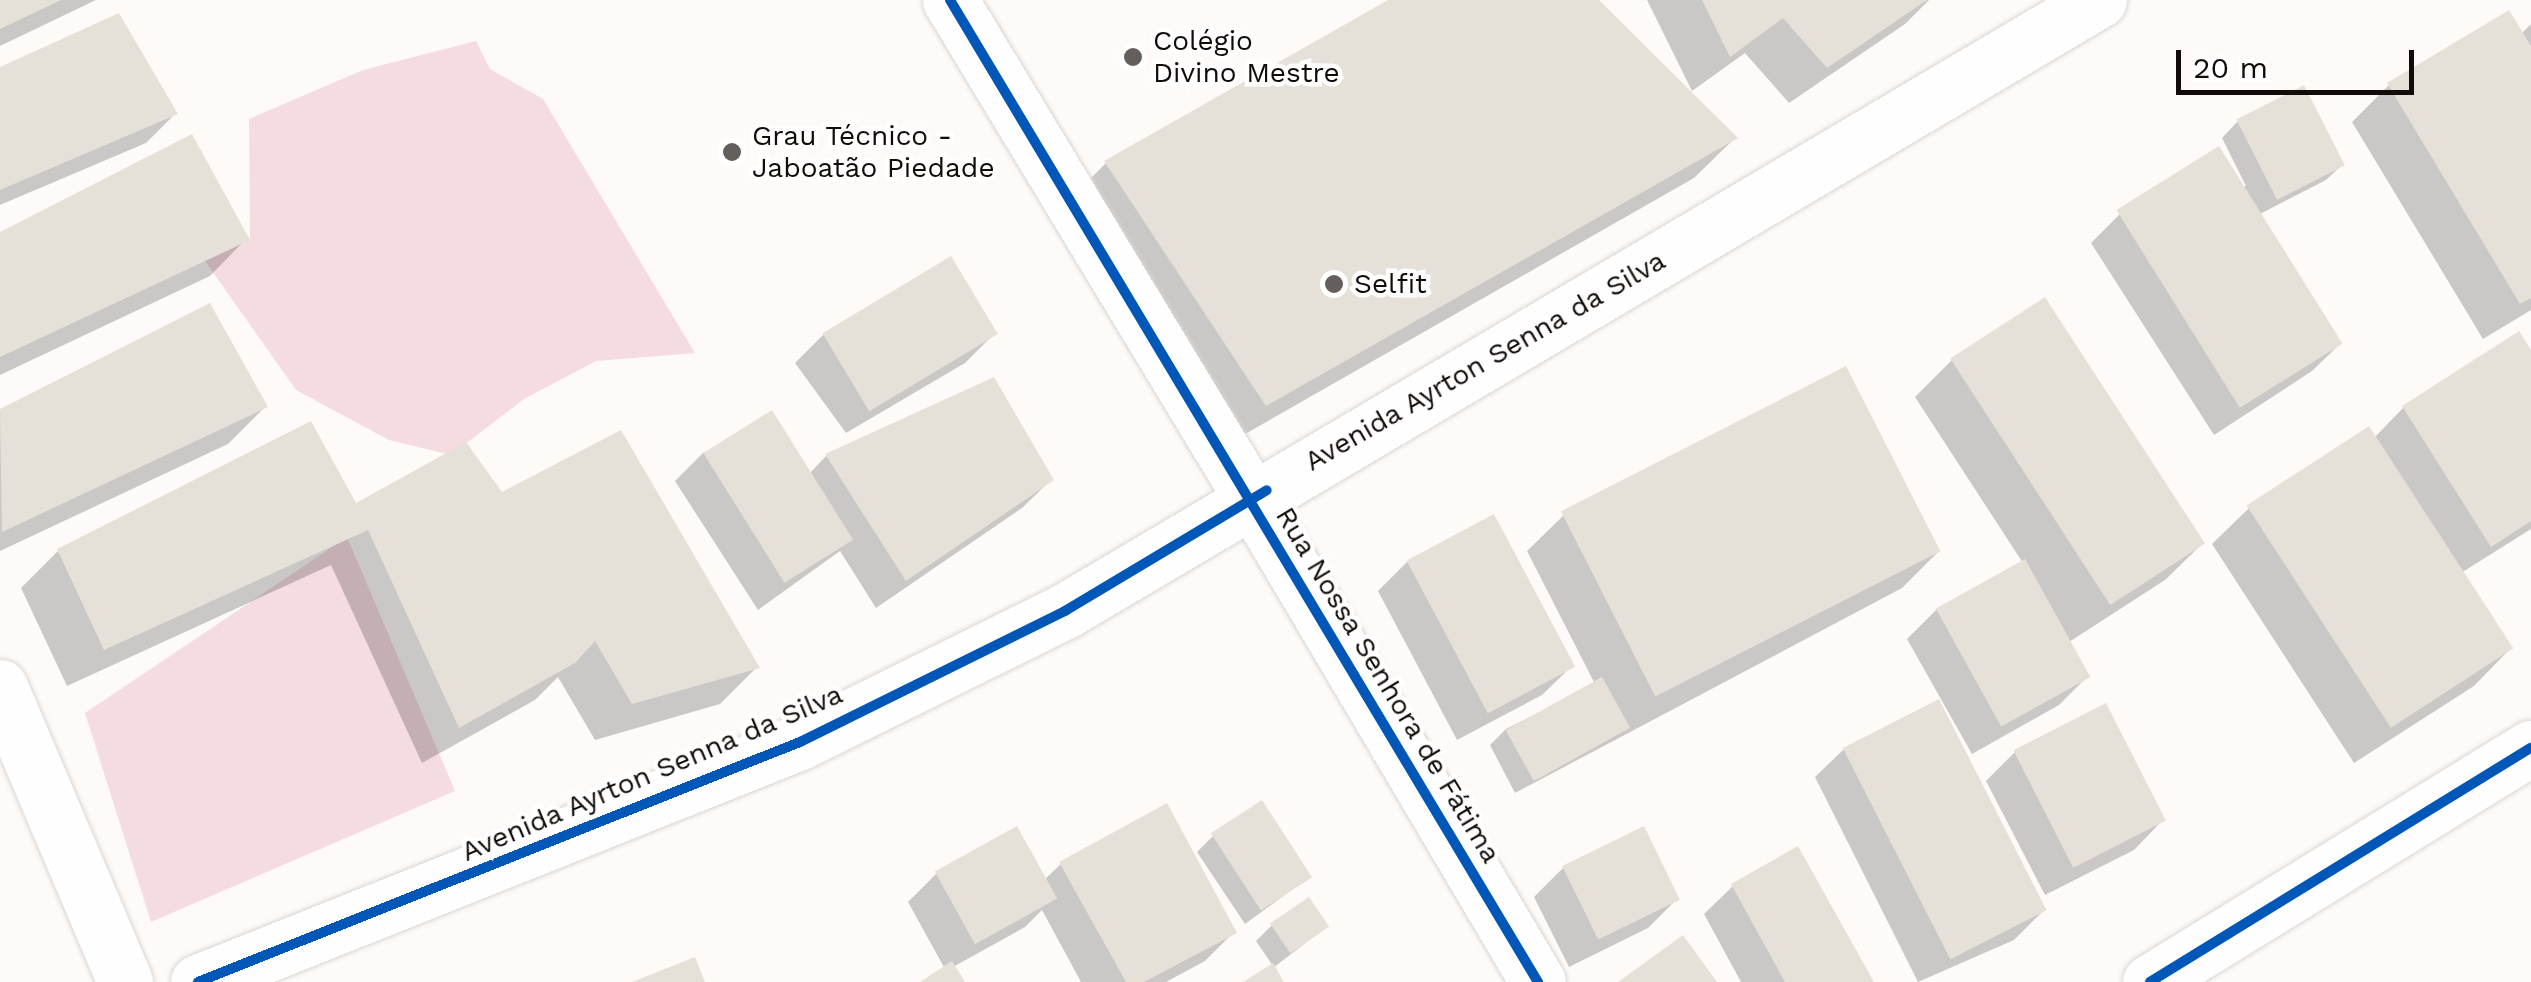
<!DOCTYPE html>
<meta charset="utf-8">
<style>
body{margin:0}
#map{position:relative;width:2531px;height:982px;overflow:hidden;background:#fdfaf8;font-family:"Work Sans",sans-serif}
div>[style]{position:absolute}
[style*='--x']{left:calc(var(--x)*1px);top:calc(var(--y)*1px);width:calc(var(--w)*1px);rotate:calc(var(--a)*1deg)}
.green>*{inset:0;background:#f5dce1}
.shadow>*{inset:0;background:#0003}
.building>*{inset:0;background:#e6e1d8;transform-origin:0 0}
.roads{filter:drop-shadow(0 0 2px #dad6d3) drop-shadow(0 0 2px #dad6d3)}
.minor>*{height:55px;margin:-27.5px;padding:0 27.5px;transform-origin:27.5px;border-radius:27.5px;background:#fffefe}
.primary>*{height:55px;margin:-27.5px;padding:0 27.5px;transform-origin:27.5px;border-radius:27.5px;background:#fffefe}
.cycleway>*{height:10px;margin:-5px;padding:0 5px;transform-origin:5px;border-radius:5px;background:#0057b8}
.dots>*{width:28px;height:28px;translate:-50% -50%;box-sizing:border-box;border:5px solid #fff;border-radius:50%}
span{translate:-50% -50%;white-space:nowrap;text-align:center;line-height:1.15;-webkit-text-stroke:9px #fff;paint-order:stroke}
.poi-label{font-size:28px;color:#110c09}
.left{translate:0 -50%;text-align:left}
.street-label{font-size:28px;color:#110c09}
.scale{position:absolute;left:2176px;top:50px;width:238px;height:45px;box-sizing:border-box;border:5px solid #110c09;border-top:0;padding-left:12px;font-size:30px;line-height:35px;white-space:nowrap;color:#110c09;-webkit-text-stroke:8px #fff;paint-order:stroke}
</style>
<div id="map">
<div class="green">
<div style="clip-path:polygon(476px 41px,490px 69px,543px 99px,695px 353px,596px 361px,524px 399px,451px 455px,389px 440px,296px 390px,205px 261px,250px 239px,249px 119px,363px 70px)"></div>
<div style="clip-path:polygon(347px 537px,455px 791px,151px 922px,85px 713px)"></div>
</div>
<div class="shadow">
<div style="clip-path:polygon(0 0,96px 0,0 46px)"></div>
<div style="clip-path:polygon(1393px 0,1595px 0,1735px 138px,1694px 178px,1224px 446px,1065px 204px,1106px 163px)"></div>
<div style="clip-path:polygon(1647px 0,1929px 0,1905px 24px,1789px 103px,1745px 53px,1692px 91px)"></div>
<div style="clip-path:polygon(2531px 24px,2531px 310px,2483px 339px,2352px 122px,2389px 85px,2521px 34px)"></div>
<div style="clip-path:polygon(0 69px,175px 114px,146px 143px,0 205px)"></div>
<div style="clip-path:polygon(2237px 122px,2342px 165px,2326px 180px,2260px 214px,2341px 343px,2312px 371px,2214px 435px,2091px 243px,2120px 214px,2246px 186px,2222px 138px)"></div>
<div style="clip-path:polygon(0 234px,246px 239px,210px 276px,0 375px)"></div>
<div style="clip-path:polygon(208px 306px,265px 407px,228px 444px,0 551px,0 411px)"></div>
<div style="clip-path:polygon(824px 334px,994px 334px,965px 363px,846px 433px,795px 363px)"></div>
<div style="clip-path:polygon(2518px 334px,2531px 355px,2531px 529px,2461px 573px,2510px 649px,2474px 686px,2354px 763px,2212px 544px,2249px 508px,2374px 438px,2403px 408px)"></div>
<div style="clip-path:polygon(1952px 360px,2202px 544px,2165px 580px,2069px 642px,2088px 676px,2059px 705px,1972px 754px,1907px 639px,1936px 610px,2023px 563px,1915px 397px)"></div>
<div style="clip-path:polygon(993px 380px,1051px 480px,1022px 508px,876px 608px,840px 551px,758px 610px,675px 481px,704px 452px,809px 474px,826px 456px)"></div>
<div style="clip-path:polygon(310px 424px,355px 506px,502px 495px,757px 667px,720px 704px,595px 740px,558px 677px,535px 700px,422px 763px,331px 565px,67px 686px,21px 588px,58px 551px)"></div>
<div style="clip-path:polygon(1564px 515px,1939px 551px,1902px 588px,1515px 793px,1490px 745px,1506px 729px,1595px 684px,1527px 551px)"></div>
<div style="clip-path:polygon(1493px 517px,1571px 667px,1542px 695px,1457px 740px,1378px 591px,1407px 562px)"></div>
<div style="clip-path:polygon(1844px 749px,2043px 911px,2014px 940px,1918px 982px,1815px 777px)"></div>
<div style="clip-path:polygon(2015px 752px,2162px 821px,2134px 850px,2045px 895px,1986px 781px)"></div>
<div style="clip-path:polygon(1643px 829px,1677px 899px,1648px 928px,1569px 967px,1534px 897px,1563px 868px)"></div>
<div style="clip-path:polygon(1213px 836px,1309px 877px,1245px 924px,1197px 852px)"></div>
<div style="clip-path:polygon(1061px 864px,1234px 932px,1205px 961px,1166px 982px,1081px 982px,1042px 910px,1025px 927px,953px 967px,962px 982px,925px 982px,945px 969px,908px 902px,937px 873px,1044px 880px)"></div>
<div style="clip-path:polygon(1733px 886px,1871px 982px,1741px 982px,1704px 914px)"></div>
<div style="clip-path:polygon(1271px 926px,1326px 927px,1273px 968px,1281px 982px,1248px 982px,1273px 966px,1256px 941px)"></div>
</div>
<div class="building">
<div style="clip-path:polygon(0 0,61px 0,0 29px)"></div>
<div style="clip-path:polygon(1388px 0,1599px 0,1738px 138px,1266px 406px,1104px 161px)"></div>
<div style="clip-path:polygon(1702px 0,1927px 0,1827px 68px,1783px 18px,1730px 57px)"></div>
<div style="clip-path:polygon(2509px 10px,2531px 46px,2531px 298px,2520px 304px,2387px 83px)"></div>
<div style="clip-path:polygon(119px 13px,178px 114px,0 190px,0 67px)"></div>
<div style="left:2304px;top:85px;width:90px;height:76px;rotate:63deg"></div>
<div style="clip-path:polygon(192px 134px,250px 240px,0 357px,0 232px)"></div>
<div style="left:2219px;top:146px;width:233px;height:121px;rotate:58deg"></div>
<div style="left:951px;top:256px;width:91px;height:150px;rotate:59deg"></div>
<div style="left:2045px;top:297px;width:294px;height:113px;rotate:57deg"></div>
<div style="clip-path:polygon(210px 303px,268px 407px,2px 532px,0 409px)"></div>
<div style="clip-path:polygon(2519px 331px,2531px 350px,2531px 521px,2491px 547px,2402px 406px)"></div>
<div style="left:1846px;top:366px;width:208px;height:320px;rotate:63deg"></div>
<div style="clip-path:polygon(994px 377px,1054px 480px,906px 581px,825px 454px)"></div>
<div style="left:772px;top:410px;width:153px;height:81px;rotate:58deg"></div>
<div style="clip-path:polygon(311px 421px,356px 503px,466px 442px,502px 492px,621px 430px,760px 668px,632px 704px,595px 641px,575px 663px,459px 728px,368px 530px,104px 650px,57px 549px)"></div>
<div style="left:2369px;top:426px;width:265px;height:146px;rotate:57deg"></div>
<div style="left:1494px;top:514px;width:173px;height:99px;rotate:62deg"></div>
<div style="left:2025px;top:559px;width:135px;height:102px;rotate:61deg"></div>
<div style="left:1602px;top:677px;width:58px;height:110px;rotate:61deg"></div>
<div style="left:1939px;top:699px;width:237px;height:108px;rotate:63deg"></div>
<div style="left:2106px;top:703px;width:132px;height:104px;rotate:63deg"></div>
<div style="left:1262px;top:800px;width:92px;height:61px;rotate:57deg"></div>
<div style="clip-path:polygon(1167px 803px,1237px 933px,1144px 982px,1126px 982px,1059px 862px)"></div>
<div style="left:1017px;top:826px;width:83px;height:94px;rotate:61deg"></div>
<div style="left:1644px;top:826px;width:82px;height:91px;rotate:64deg"></div>
<div style="clip-path:polygon(1798px 846px,1874px 982px,1785px 982px,1731px 884px)"></div>
<div style="left:1309px;top:897px;width:36px;height:47px;rotate:56deg"></div>
<div style="clip-path:polygon(1683px 935px,1717px 982px,1618px 982px)"></div>
<div style="clip-path:polygon(695px 957px,705px 982px,632px 982px)"></div>
<div style="clip-path:polygon(952px 961px,965px 982px,920px 982px)"></div>
<div style="clip-path:polygon(1273px 963px,1284px 982px,1243px 982px)"></div>
</div>
<div class="roads">
<div class="minor">
<div style="--x:1252;--y:499;--w:561;--a:59.37"></div>
<div style="--x:0;--y:687;--w:320;--a:67"></div>
<div style="--x:2150;--y:982;--w:447;--a:-31.6"></div>
</div>
<div class="primary">
<div style="--x:950;--y:0;--w:583;--a:58.82"></div>
<div style="--x:198;--y:982;--w:648;--a:-21.74"></div>
<div style="--x:800;--y:742;--w:296;--a:-26.3"></div>
<div style="--x:1065;--y:611;--w:1201;--a:-30.58"></div>
</div>
</div>
<div class="cycleway">
<div style="--x:950;--y:0;--w:1145;--a:59.09"></div>
<div style="--x:198;--y:982;--w:648;--a:-21.74"></div>
<div style="--x:800;--y:742;--w:296;--a:-26.3"></div>
<div style="--x:1065;--y:611;--w:235;--a:-30.9"></div>
<div style="--x:2150;--y:982;--w:447;--a:-31.6"></div>
</div>
<div class="dots">
<div style="left:1133px;top:57px;background:#645f5d"></div>
<div style="left:732px;top:152px;background:#645f5d"></div>
<div style="left:1334px;top:284px;background:#645f5d"></div>
</div>
<div class="poi-label">
<span class="left" style="left:1153px;top:57px">Colégio<br>Divino Mestre</span>
<span class="left" style="left:752px;top:152px">Grau Técnico -<br>Jaboatão Piedade</span>
<span class="left" style="left:1354px;top:284px">Selfit</span>
</div>
<div class="street-label">
<span style="left:1485px;top:361px;rotate:-30deg">Avenida Ayrton Senna da Silva</span>
<span style="left:1388px;top:685px;rotate:59deg">Rua Nossa Senhora de Fátima</span>
<span style="left:652px;top:773px;rotate:-23deg">Avenida Ayrton Senna da Silva</span>
</div>
<div class="scale">20 m</div>
</div>
